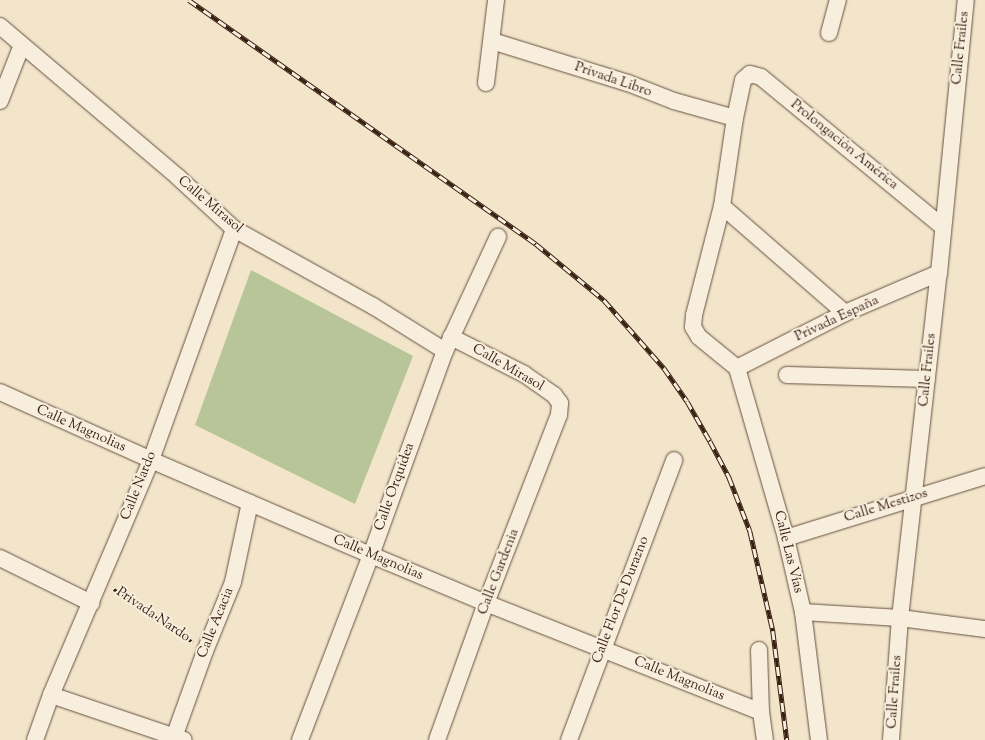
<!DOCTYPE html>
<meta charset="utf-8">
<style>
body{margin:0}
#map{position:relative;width:985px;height:740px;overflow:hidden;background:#f2e5ca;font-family:"Sorts Mill Goudy",serif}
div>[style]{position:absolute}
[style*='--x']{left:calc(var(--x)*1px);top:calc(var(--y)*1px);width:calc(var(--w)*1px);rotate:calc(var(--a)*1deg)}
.green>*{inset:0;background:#b7c599}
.path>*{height:2.5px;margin-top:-1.25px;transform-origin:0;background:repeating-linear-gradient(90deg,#391f12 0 3px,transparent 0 5px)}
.roads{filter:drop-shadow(0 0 1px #675040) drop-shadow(0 0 1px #675040)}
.street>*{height:16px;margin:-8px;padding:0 8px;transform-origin:8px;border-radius:8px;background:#f7eedd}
.rail>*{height:4.5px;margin-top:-2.25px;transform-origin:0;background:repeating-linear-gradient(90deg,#f7eedd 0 9px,#391f12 0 18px);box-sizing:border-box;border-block:1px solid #391f12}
span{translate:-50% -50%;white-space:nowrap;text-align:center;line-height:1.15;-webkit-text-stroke:4px #f7eedd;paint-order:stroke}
.street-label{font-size:14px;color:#391f12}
</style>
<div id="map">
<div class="green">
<div style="clip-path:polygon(251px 270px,413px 356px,355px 504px,195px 425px)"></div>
</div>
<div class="path">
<div style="--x:114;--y:589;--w:95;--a:33.9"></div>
</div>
<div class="roads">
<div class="street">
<div style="--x:0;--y:26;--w:235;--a:40.3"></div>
<div style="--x:179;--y:178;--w:75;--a:42.8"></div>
<div style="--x:234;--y:229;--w:159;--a:29"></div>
<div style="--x:373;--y:306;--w:85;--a:32"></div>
<div style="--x:829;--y:33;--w:34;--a:-75"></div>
<div style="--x:492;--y:41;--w:142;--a:17.2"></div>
<div style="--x:628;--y:83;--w:49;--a:21.4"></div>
<div style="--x:674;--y:101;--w:63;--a:15.6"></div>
<div style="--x:486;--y:83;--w:84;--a:-83.1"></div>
<div style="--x:0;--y:101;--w:60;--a:-68.6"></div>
<div style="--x:722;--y:206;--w:163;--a:41"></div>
<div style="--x:737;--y:368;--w:49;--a:-140.8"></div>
<div style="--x:699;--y:337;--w:12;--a:-121"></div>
<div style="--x:693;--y:327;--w:12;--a:-85"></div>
<div style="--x:694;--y:315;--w:113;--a:-75.6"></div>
<div style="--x:722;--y:206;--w:89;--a:-81.6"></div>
<div style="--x:735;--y:118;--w:39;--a:-78"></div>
<div style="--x:743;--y:80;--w:9;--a:-41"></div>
<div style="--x:750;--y:74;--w:11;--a:15"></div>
<div style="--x:761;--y:77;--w:236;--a:39.5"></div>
<div style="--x:737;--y:368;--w:177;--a:73.9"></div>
<div style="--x:786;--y:538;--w:76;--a:77.1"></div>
<div style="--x:803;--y:612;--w:129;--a:82.9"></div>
<div style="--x:737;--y:368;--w:121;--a:-27"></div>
<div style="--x:845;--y:313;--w:102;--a:-23.1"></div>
<div style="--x:787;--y:375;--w:140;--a:1.6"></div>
<div style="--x:0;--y:392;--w:166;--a:24.2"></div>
<div style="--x:151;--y:460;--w:240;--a:23.4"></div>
<div style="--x:371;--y:555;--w:125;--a:22.7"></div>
<div style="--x:486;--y:603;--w:296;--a:21.6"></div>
<div style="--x:786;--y:538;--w:208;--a:-17.3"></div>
<div style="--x:0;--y:558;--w:102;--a:26.3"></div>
<div style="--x:803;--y:612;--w:97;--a:3.5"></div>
<div style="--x:900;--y:618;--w:86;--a:7.4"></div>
<div style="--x:759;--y:650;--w:62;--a:88.2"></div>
<div style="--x:761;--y:712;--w:28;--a:82"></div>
<div style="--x:51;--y:695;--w:140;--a:18.7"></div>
<div style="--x:35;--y:740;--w:48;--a:-70.4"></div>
<div style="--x:51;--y:695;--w:255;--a:-66.9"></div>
<div style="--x:151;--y:460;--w:245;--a:-70.2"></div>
<div style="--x:173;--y:740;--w:95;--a:-70.2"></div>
<div style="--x:205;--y:651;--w:74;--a:-67.9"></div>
<div style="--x:233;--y:582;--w:81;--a:-77.9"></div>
<div style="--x:300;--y:740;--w:198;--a:-69"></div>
<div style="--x:371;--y:555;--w:217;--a:-70.1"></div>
<div style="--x:445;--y:351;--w:126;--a:-65.1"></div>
<div style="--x:437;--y:740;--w:145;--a:-70.3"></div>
<div style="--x:486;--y:603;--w:202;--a:-68.8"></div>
<div style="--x:559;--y:415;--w:12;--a:-85"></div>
<div style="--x:560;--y:403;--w:10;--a:-127"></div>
<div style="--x:554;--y:395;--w:37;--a:-145"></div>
<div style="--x:524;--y:374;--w:82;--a:-153.1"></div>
<div style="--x:569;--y:740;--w:299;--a:-69.4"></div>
<div style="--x:891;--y:740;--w:122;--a:-85.8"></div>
<div style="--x:900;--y:618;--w:347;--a:-83.6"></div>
<div style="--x:939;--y:273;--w:274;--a:-84.4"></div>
</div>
</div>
<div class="rail">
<div style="--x:189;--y:0;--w:424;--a:35.1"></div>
<div style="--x:536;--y:244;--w:88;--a:39.5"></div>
<div style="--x:604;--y:300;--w:91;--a:48.6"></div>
<div style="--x:664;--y:368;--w:40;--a:55.1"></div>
<div style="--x:687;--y:401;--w:46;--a:60.1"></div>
<div style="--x:710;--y:441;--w:41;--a:62.2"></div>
<div style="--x:729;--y:477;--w:58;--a:68.7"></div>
<div style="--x:750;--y:531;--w:103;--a:77"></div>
<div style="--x:773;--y:631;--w:110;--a:82.7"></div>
</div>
<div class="street-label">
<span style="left:961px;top:48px;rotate:-84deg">Calle Frailes</span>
<span style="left:613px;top:80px;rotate:19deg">Privada Libro</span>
<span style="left:844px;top:145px;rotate:39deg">Prolongación América</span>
<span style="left:210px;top:205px;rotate:40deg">Calle Mirasol</span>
<span style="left:837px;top:319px;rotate:-25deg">Privada España</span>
<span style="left:508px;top:368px;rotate:30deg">Calle Mirasol</span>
<span style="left:928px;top:370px;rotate:-84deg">Calle Frailes</span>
<span style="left:81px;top:429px;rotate:24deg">Calle Magnolias</span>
<span style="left:139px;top:486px;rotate:-68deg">Calle Nardo</span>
<span style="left:395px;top:487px;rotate:-70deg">Calle Orquídea</span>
<span style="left:886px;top:506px;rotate:-17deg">Calle Mestizos</span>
<span style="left:788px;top:552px;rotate:76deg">Calle Las Vías</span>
<span style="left:378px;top:558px;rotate:23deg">Calle Magnolias</span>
<span style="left:499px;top:572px;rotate:-69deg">Calle Gardenia</span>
<span style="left:621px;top:600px;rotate:-69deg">Calle Flor De Durazno</span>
<span style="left:153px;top:615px;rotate:34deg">Privada Nardo</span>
<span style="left:216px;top:623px;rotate:-68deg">Calle Acacia</span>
<span style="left:679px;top:679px;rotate:22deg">Calle Magnolias</span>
<span style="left:895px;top:692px;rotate:-86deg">Calle Frailes</span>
</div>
</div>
